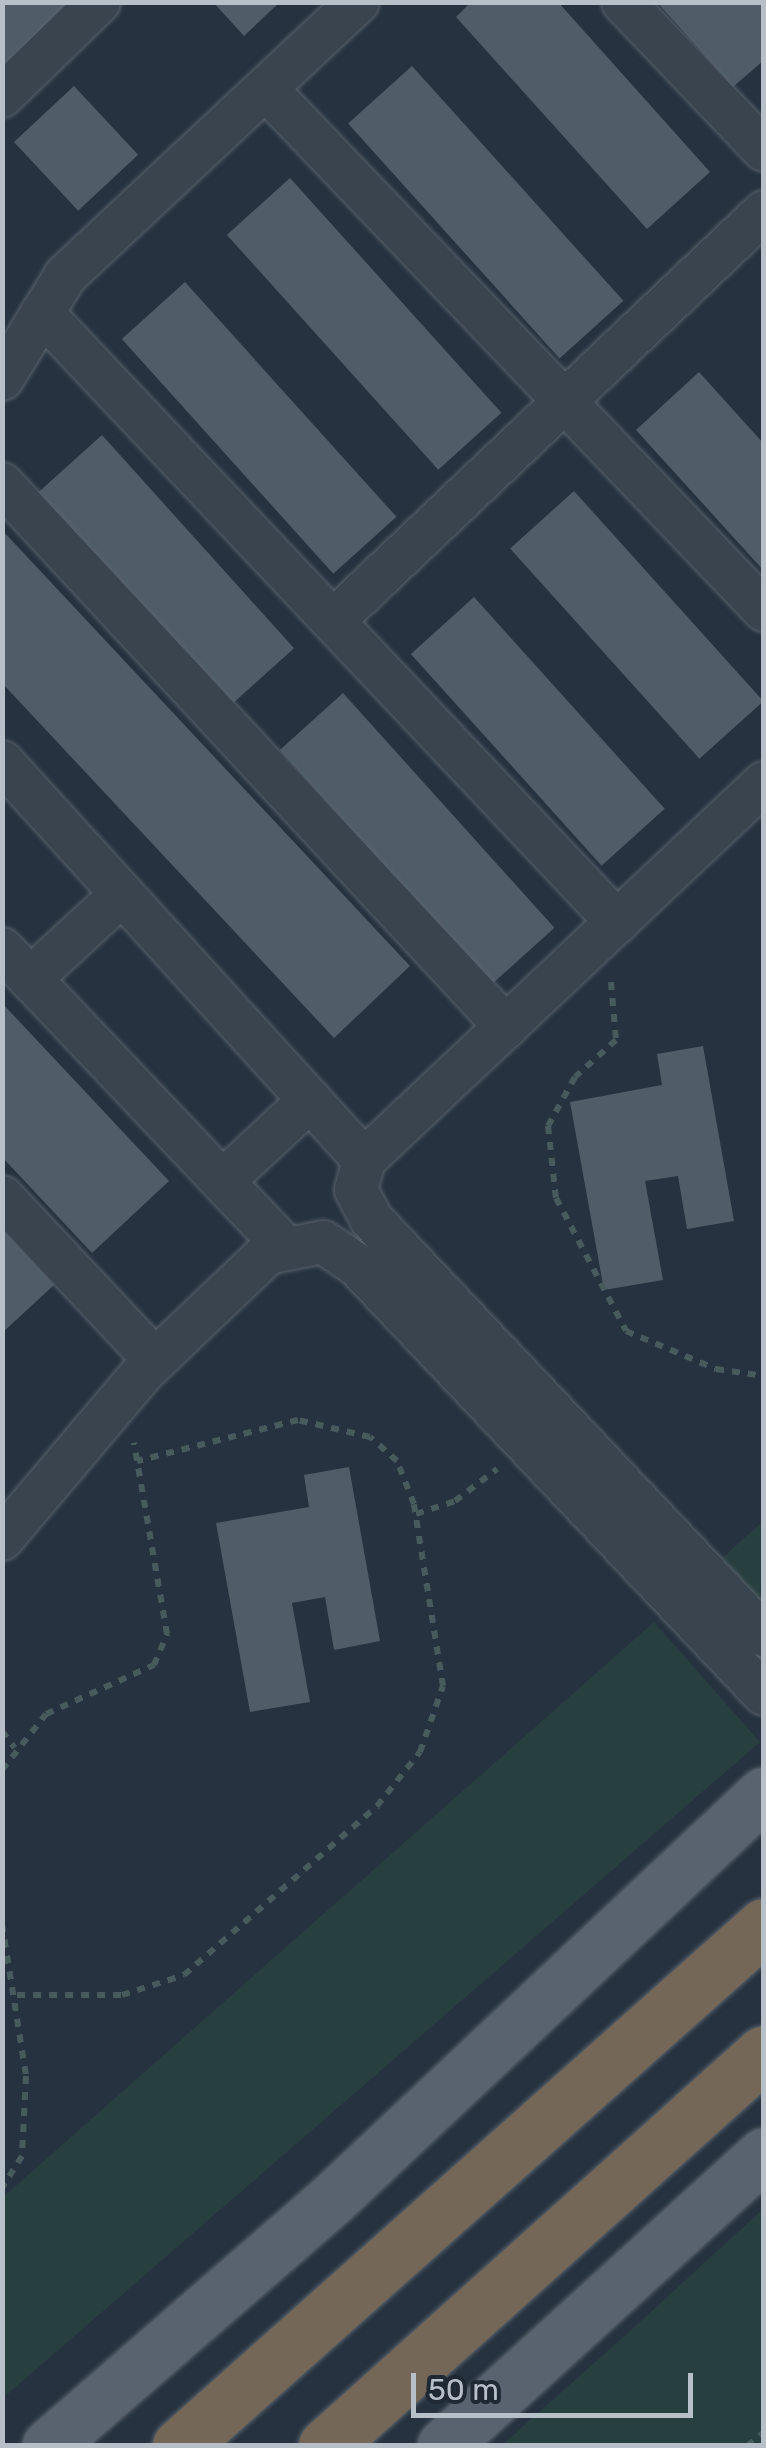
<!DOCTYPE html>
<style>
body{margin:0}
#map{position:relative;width:766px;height:2448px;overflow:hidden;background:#26323f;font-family:Rubik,sans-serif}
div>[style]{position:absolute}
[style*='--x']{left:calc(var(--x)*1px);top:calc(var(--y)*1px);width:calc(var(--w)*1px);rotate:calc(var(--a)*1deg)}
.green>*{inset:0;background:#283f40}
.building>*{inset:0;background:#505d69;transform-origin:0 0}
.path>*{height:6px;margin-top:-3px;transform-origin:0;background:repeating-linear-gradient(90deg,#475b5d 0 8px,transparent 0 16px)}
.roads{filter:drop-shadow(0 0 2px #58626c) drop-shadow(0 0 2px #58626c)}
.minor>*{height:42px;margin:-21px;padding:0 21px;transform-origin:21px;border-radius:21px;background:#3a444f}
.major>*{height:52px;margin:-26px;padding:0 26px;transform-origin:26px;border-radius:26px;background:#59636f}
.highway>*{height:55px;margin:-27.5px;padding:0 27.5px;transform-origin:27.5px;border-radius:27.5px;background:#746758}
span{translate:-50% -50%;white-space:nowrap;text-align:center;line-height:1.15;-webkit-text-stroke:8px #1f2934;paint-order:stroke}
.frame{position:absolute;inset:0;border:5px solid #b7bfc9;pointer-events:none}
.scale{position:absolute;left:411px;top:2373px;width:282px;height:45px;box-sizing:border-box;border:5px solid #b7bfc9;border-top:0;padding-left:12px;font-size:30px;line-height:35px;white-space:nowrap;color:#b7bfc9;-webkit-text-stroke:8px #1f2934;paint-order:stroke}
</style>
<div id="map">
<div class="green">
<div style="clip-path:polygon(763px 1521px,763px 1604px,722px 1558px)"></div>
<div style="clip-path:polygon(654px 1622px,760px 1742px,3px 2398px,3px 2197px)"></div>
<div style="clip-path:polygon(763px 2209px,763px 2445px,502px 2445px,630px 2331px)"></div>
</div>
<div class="building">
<div style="clip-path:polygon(2px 2px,72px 2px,2px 69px)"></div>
<div style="clip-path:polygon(213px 2px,280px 2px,244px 36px)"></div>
<div style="clip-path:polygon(471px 2px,558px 2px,710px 172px,647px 229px,456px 17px)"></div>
<div style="clip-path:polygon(657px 2px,764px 2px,764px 60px,733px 87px)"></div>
<div style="left:412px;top:66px;width:316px;height:86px;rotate:48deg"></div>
<div style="left:74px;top:86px;width:94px;height:82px;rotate:47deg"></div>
<div style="left:290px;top:178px;width:316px;height:85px;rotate:48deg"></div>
<div style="left:185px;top:282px;width:316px;height:85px;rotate:48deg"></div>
<div style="clip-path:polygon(699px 372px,764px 444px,764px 571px,636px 430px)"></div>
<div style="left:102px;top:435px;width:287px;height:86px;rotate:48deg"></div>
<div style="left:574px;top:491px;width:283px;height:86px;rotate:48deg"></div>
<div style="clip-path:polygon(2px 530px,410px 966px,334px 1038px,2px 683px)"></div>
<div style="left:474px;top:597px;width:285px;height:85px;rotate:48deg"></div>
<div style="left:343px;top:693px;width:316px;height:85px;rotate:48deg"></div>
<div style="clip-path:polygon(2px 1003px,169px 1181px,92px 1253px,2px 1157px)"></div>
<div style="clip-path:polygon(703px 1046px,734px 1221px,687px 1229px,678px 1176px,645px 1181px,663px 1280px,604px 1290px,570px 1102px,662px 1085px,657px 1054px)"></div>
<div style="clip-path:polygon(2px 1229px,54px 1285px,2px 1333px)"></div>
<div style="clip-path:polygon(349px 1467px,380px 1641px,334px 1650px,325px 1597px,292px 1603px,310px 1702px,250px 1712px,216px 1523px,309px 1507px,304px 1475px)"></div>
</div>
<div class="path">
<div style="--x:611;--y:982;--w:58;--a:85.1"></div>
<div style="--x:616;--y:1040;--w:55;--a:137.9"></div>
<div style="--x:575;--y:1077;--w:56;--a:118.9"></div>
<div style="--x:548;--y:1126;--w:72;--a:83.7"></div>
<div style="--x:556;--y:1198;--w:150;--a:62.2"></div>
<div style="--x:626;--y:1331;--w:98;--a:22.9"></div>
<div style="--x:716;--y:1369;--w:49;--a:8.3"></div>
<div style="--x:416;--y:1514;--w:41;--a:-18.4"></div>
<div style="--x:455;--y:1501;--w:53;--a:-37.3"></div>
<div style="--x:2;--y:1731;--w:21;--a:53"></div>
<div style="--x:2;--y:1770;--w:71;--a:-51.8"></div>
<div style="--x:46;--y:1714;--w:119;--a:-24.4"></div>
<div style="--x:154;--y:1665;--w:34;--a:-67"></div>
<div style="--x:167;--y:1634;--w:194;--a:-99.8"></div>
<div style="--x:2;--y:1924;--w:154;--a:81"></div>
<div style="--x:26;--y:2076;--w:80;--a:92.9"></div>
<div style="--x:22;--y:2156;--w:38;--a:122"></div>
<div style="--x:17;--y:1995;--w:105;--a:0"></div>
<div style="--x:122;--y:1995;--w:65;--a:-17.9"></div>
<div style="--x:184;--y:1975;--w:257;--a:-41.2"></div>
<div style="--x:377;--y:1806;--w:69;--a:-51.5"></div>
<div style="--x:420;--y:1752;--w:70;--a:-70.8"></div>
<div style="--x:443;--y:1686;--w:184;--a:-99.1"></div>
<div style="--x:414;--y:1504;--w:46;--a:-111.6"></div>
<div style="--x:397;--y:1461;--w:36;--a:-138"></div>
<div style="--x:370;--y:1437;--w:74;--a:-166.7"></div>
<div style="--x:298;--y:1420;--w:166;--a:165.7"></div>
<div style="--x:747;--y:2446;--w:22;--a:-39"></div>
</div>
<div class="roads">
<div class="minor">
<div style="--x:623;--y:2;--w:204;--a:46.4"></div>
<div style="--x:266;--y:89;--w:721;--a:46.29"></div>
<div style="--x:2;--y:96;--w:135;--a:-44.1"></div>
<div style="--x:42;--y:313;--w:838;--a:46.64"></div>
<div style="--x:2;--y:379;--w:121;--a:-58.5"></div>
<div style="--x:65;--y:276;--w:401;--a:-43.1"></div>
<div style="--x:2;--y:484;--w:741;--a:47.13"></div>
<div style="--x:333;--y:621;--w:594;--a:-43.5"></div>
<div style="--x:2;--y:762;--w:538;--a:47.71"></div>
<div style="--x:764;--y:783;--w:550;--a:136.7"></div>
<div style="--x:364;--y:1160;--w:31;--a:105"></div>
<div style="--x:356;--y:1190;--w:34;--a:62"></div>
<div style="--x:372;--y:1220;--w:571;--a:46.63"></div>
<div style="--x:2;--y:949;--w:408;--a:46.5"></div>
<div style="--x:30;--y:979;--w:125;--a:-42.7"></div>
<div style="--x:223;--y:1181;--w:119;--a:-43"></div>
<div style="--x:2;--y:1197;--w:224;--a:46.8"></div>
<div style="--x:2;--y:1539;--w:220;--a:-49.8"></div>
<div style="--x:144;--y:1371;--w:171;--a:-43.6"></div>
<div style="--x:268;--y:1253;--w:56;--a:-11.3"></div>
<div style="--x:323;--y:1242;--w:41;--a:34.1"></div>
<div style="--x:357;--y:1265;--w:591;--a:46.51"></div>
</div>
<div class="major">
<div style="--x:49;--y:2446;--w:374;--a:-41"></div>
<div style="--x:331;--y:2201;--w:594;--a:-43.23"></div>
<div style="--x:444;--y:2446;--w:433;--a:-42.3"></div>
</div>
<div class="highway">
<div style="--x:180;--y:2446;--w:782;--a:-41.68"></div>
<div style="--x:326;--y:2446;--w:588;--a:-41.9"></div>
</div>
</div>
<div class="frame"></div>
<div class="scale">50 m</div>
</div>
